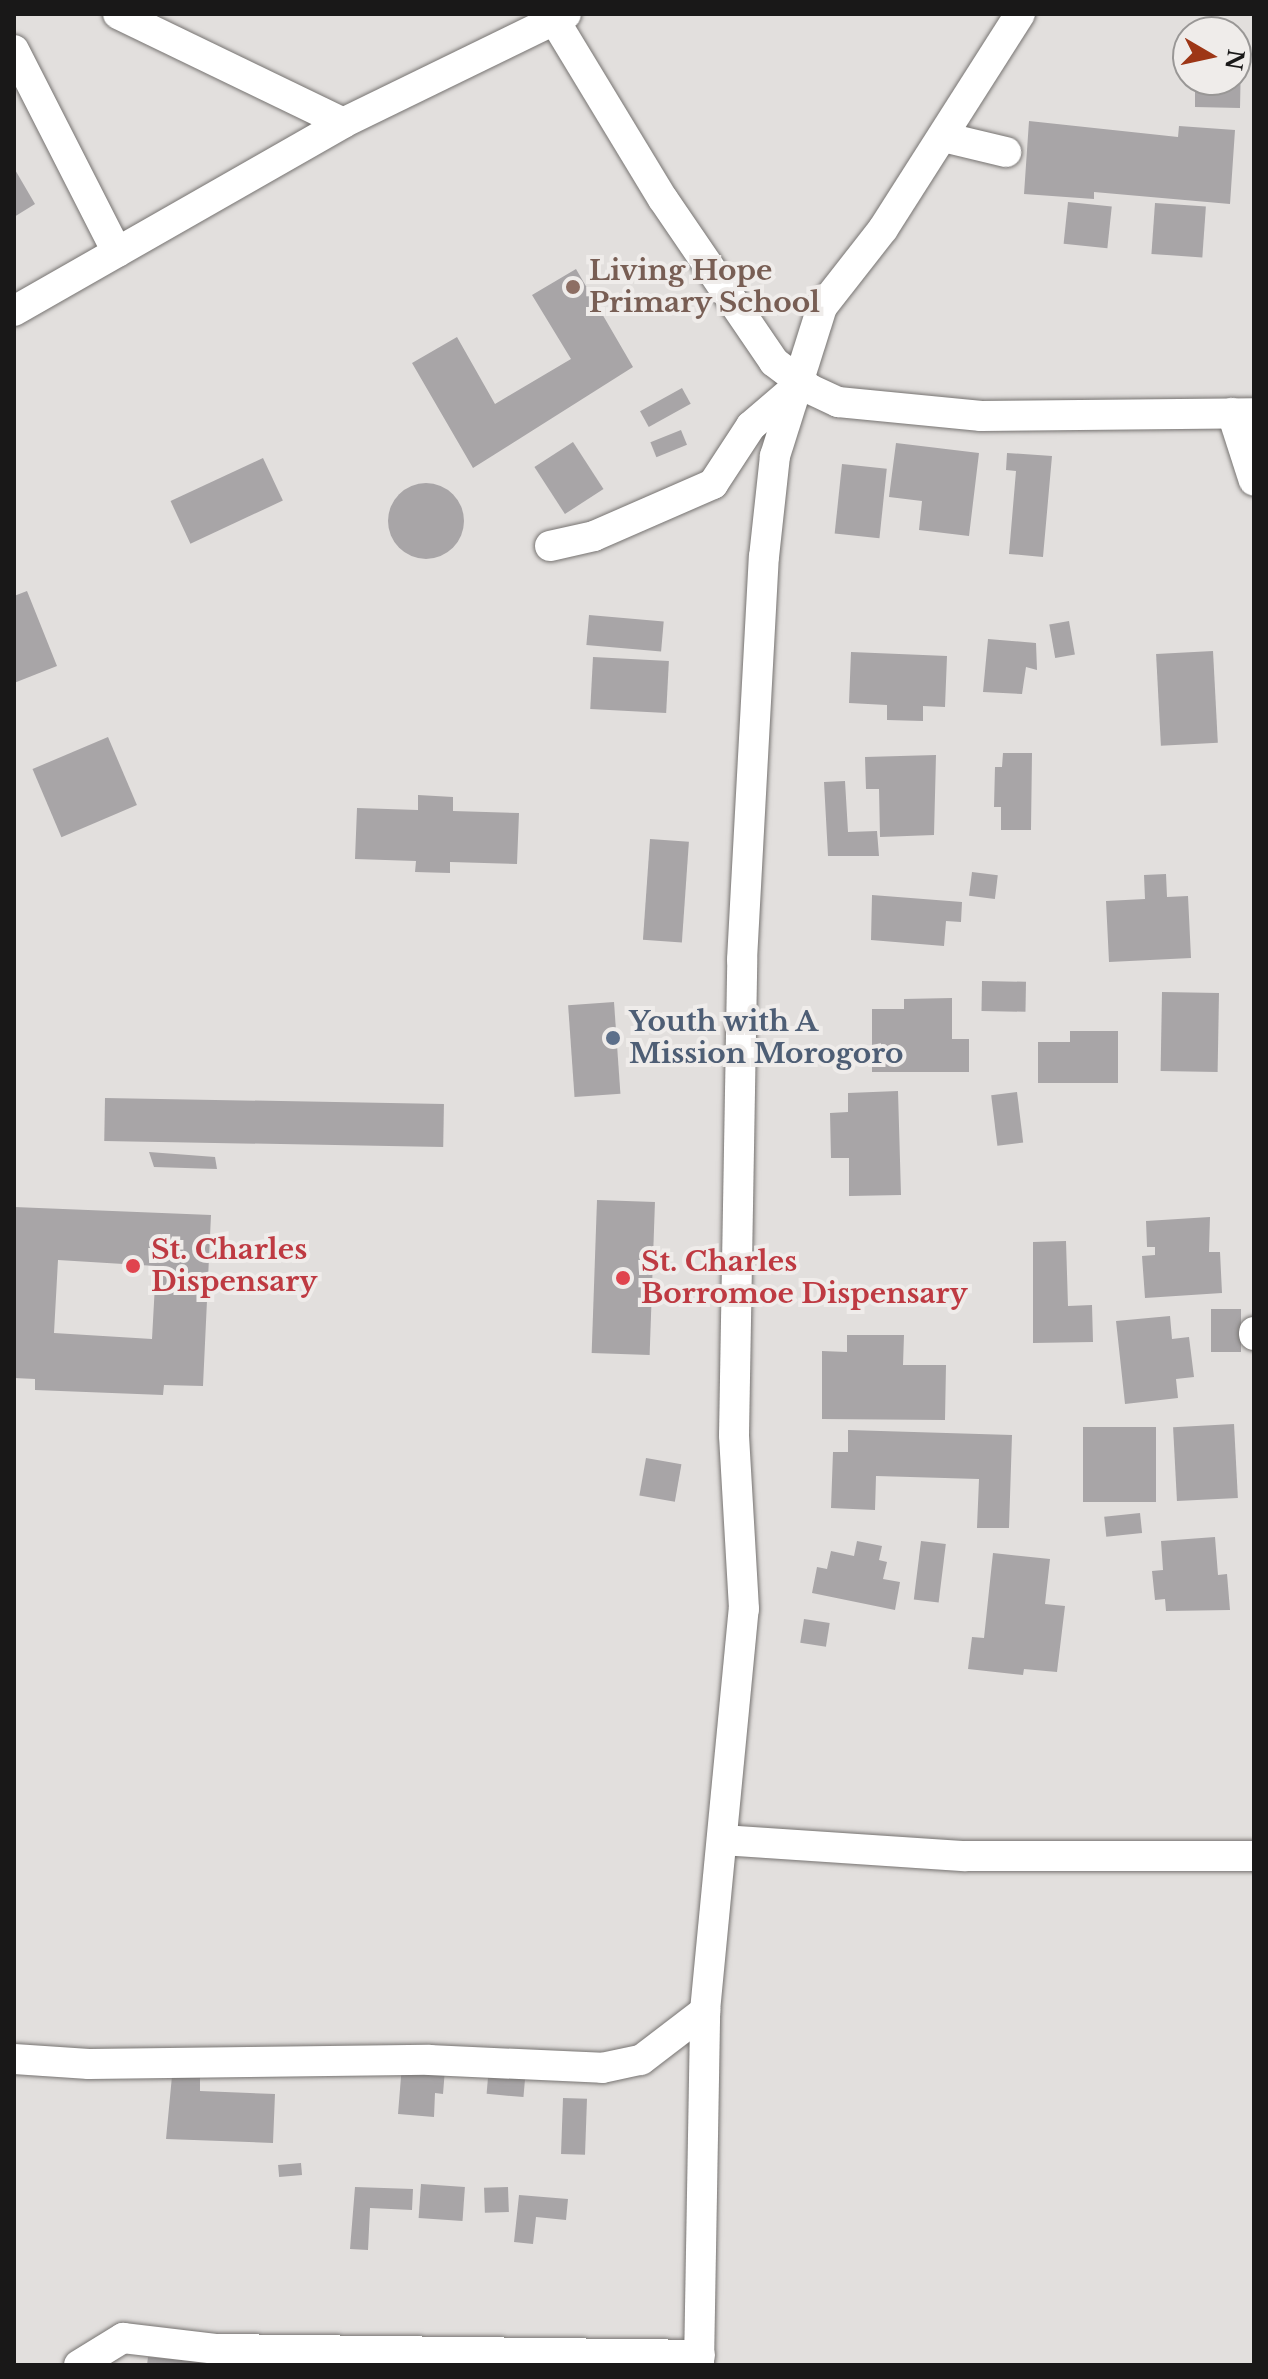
<!DOCTYPE html>
<style>
body{margin:0}
#map{position:relative;width:1268px;height:2379px;overflow:hidden;background:#e2dfdd;font-family:"Libre Baskerville",serif}
div>[style]{position:absolute}
[style*='--x']{left:calc(var(--x)*1px);top:calc(var(--y)*1px);width:calc(var(--w)*1px);rotate:calc(var(--a)*1deg)}
.building>*{inset:0;background:#a8a5a7;transform-origin:0 0}
.round{border-radius:50%}
.roads{filter:drop-shadow(0 0 2px #767371) drop-shadow(0 0 2px #767371)}
.street>*{height:30px;margin:-15px;padding:0 15px;transform-origin:15px;border-radius:15px;background:#fff}
.dots>*{width:22px;height:22px;translate:-50% -50%;box-sizing:border-box;border:4px solid #efecea;border-radius:50%}
span{translate:-50% -50%;white-space:nowrap;text-align:center;line-height:1.15;-webkit-text-stroke:8px #efecea;paint-order:stroke}
.education-label{font-size:28px;color:#785e54;font-weight:700}
.left{translate:0 -50%;text-align:left}
.service-label{font-size:28px;color:#4e5e75;font-weight:700}
.health-label{font-size:28px;color:#be3a42;font-weight:700}
.frame{position:absolute;inset:0;border:16px solid #191818;pointer-events:none}
.north{position:absolute;left:1172px;top:16px;width:80px;height:80px;box-sizing:border-box;background:#efecea;border:2px solid #999796;border-radius:50%;rotate:99deg;font-size:22px;font-weight:700;line-height:32px;text-align:center;color:#191818}
.north::after{content:'';display:block;margin:auto;width:28px;height:36px;background:#9d3616;clip-path:polygon(50% 0,100% 100%,50% 72%,0 100%)}
</style>
<div id="map">
<div class="building">
<div style="clip-path:polygon(1236px 58px,1241px 58px,1240px 108px,1195px 107px,1195px 80px,1236px 80px)"></div>
<div style="clip-path:polygon(1029px 121px,1178px 137px,1179px 126px,1235px 130px,1230px 204px,1094px 192px,1094px 199px,1024px 194px)"></div>
<div style="clip-path:polygon(14px 168px,35px 204px,14px 217px)"></div>
<div style="left:1068px;top:202px;width:44px;height:42px;rotate:6deg"></div>
<div style="left:1155px;top:203px;width:51px;height:51px;rotate:4deg"></div>
<div style="clip-path:polygon(576px 269px,633px 367px,473px 468px,412px 363px,457px 337px,495px 404px,571px 359px,532px 295px)"></div>
<div style="left:682px;top:388px;width:18px;height:48px;rotate:61deg"></div>
<div style="left:681px;top:430px;width:16px;height:33px;rotate:68deg"></div>
<div style="left:573px;top:442px;width:56px;height:46px;rotate:57deg"></div>
<div style="clip-path:polygon(896px 443px,979px 453px,969px 536px,919px 530px,922px 501px,889px 497px)"></div>
<div style="clip-path:polygon(1007px 453px,1052px 456px,1043px 557px,1009px 554px,1016px 471px,1006px 470px)"></div>
<div style="left:263px;top:458px;width:47px;height:102px;rotate:65deg"></div>
<div style="left:842px;top:464px;width:45px;height:70px;rotate:6deg"></div>
<div class="round" style="left:388px;top:483px;width:76px;height:76px"></div>
<div style="clip-path:polygon(27px 591px,57px 666px,14px 683px,14px 596px)"></div>
<div style="left:589px;top:615px;width:75px;height:30px;rotate:5deg"></div>
<div style="left:1069px;top:621px;width:34px;height:20px;rotate:80deg"></div>
<div style="clip-path:polygon(988px 639px,1036px 643px,1037px 670px,1026px 667px,1022px 694px,983px 692px)"></div>
<div style="left:1213px;top:651px;width:92px;height:57px;rotate:87deg"></div>
<div style="clip-path:polygon(851px 652px,947px 656px,945px 707px,923px 706px,923px 721px,887px 720px,887px 705px,849px 703px)"></div>
<div style="left:593px;top:657px;width:76px;height:52px;rotate:3deg"></div>
<div style="left:108px;top:737px;width:74px;height:82px;rotate:67deg"></div>
<div style="clip-path:polygon(1003px 753px,1032px 753px,1031px 830px,1001px 830px,1001px 807px,994px 807px,995px 767px,1002px 767px)"></div>
<div style="clip-path:polygon(936px 755px,934px 835px,880px 837px,879px 789px,866px 789px,865px 757px)"></div>
<div style="clip-path:polygon(845px 781px,848px 832px,877px 831px,879px 856px,828px 856px,824px 782px)"></div>
<div style="clip-path:polygon(418px 795px,453px 797px,453px 811px,519px 813px,517px 864px,450px 862px,450px 873px,415px 872px,416px 861px,355px 859px,357px 808px,418px 810px)"></div>
<div style="left:650px;top:839px;width:39px;height:101px;rotate:4deg"></div>
<div style="left:972px;top:872px;width:26px;height:24px;rotate:7deg"></div>
<div style="clip-path:polygon(1166px 874px,1167px 897px,1188px 896px,1191px 958px,1109px 962px,1106px 901px,1145px 899px,1144px 875px)"></div>
<div style="clip-path:polygon(872px 895px,962px 902px,961px 922px,946px 921px,944px 946px,871px 940px)"></div>
<div style="left:982px;top:981px;width:44px;height:30px;rotate:1deg"></div>
<div style="left:1162px;top:992px;width:57px;height:79px;rotate:1deg"></div>
<div style="clip-path:polygon(952px 998px,952px 1039px,969px 1039px,969px 1072px,872px 1072px,872px 1009px,904px 1009px,904px 999px)"></div>
<div style="left:614px;top:1002px;width:92px;height:46px;rotate:86deg"></div>
<div style="clip-path:polygon(1070px 1031px,1118px 1031px,1118px 1083px,1038px 1083px,1038px 1042px,1070px 1042px)"></div>
<div style="clip-path:polygon(898px 1091px,901px 1195px,849px 1196px,849px 1158px,831px 1158px,830px 1113px,848px 1112px,848px 1093px)"></div>
<div style="left:1017px;top:1092px;width:51px;height:26px;rotate:83deg"></div>
<div style="left:105px;top:1098px;width:339px;height:43px;rotate:1deg"></div>
<div style="clip-path:polygon(149px 1152px,215px 1157px,217px 1169px,154px 1167px)"></div>
<div style="left:597px;top:1200px;width:58px;height:153px;rotate:2deg"></div>
<div style="clip-path:polygon(evenodd,14px 1207px,211px 1215px,203px 1386px,164px 1385px,163px 1395px,35px 1390px,35px 1379px,14px 1378px,14px 1207px,58px 1260px,156px 1266px,152px 1339px,54px 1333px,58px 1260px)"></div>
<div style="clip-path:polygon(1210px 1217px,1209px 1252px,1220px 1252px,1222px 1293px,1145px 1298px,1142px 1256px,1155px 1255px,1155px 1247px,1147px 1247px,1146px 1221px)"></div>
<div style="clip-path:polygon(1066px 1241px,1068px 1306px,1092px 1305px,1093px 1342px,1033px 1343px,1033px 1242px)"></div>
<div style="left:1211px;top:1309px;width:30px;height:43px"></div>
<div style="clip-path:polygon(1170px 1316px,1172px 1339px,1189px 1337px,1194px 1377px,1176px 1379px,1178px 1398px,1125px 1404px,1116px 1321px)"></div>
<div style="clip-path:polygon(847px 1335px,904px 1335px,903px 1365px,946px 1365px,945px 1420px,822px 1419px,822px 1351px,847px 1352px)"></div>
<div style="left:1234px;top:1424px;width:74px;height:61px;rotate:87deg"></div>
<div style="left:1156px;top:1427px;width:75px;height:73px;rotate:90deg"></div>
<div style="clip-path:polygon(848px 1430px,1012px 1435px,1009px 1528px,977px 1528px,979px 1479px,876px 1476px,875px 1510px,831px 1508px,833px 1452px,848px 1452px)"></div>
<div style="left:646px;top:1458px;width:36px;height:38px;rotate:10deg"></div>
<div style="left:1140px;top:1513px;width:20px;height:36px;rotate:84deg"></div>
<div style="clip-path:polygon(1215px 1537px,1218px 1575px,1227px 1574px,1230px 1610px,1166px 1611px,1165px 1599px,1155px 1600px,1152px 1571px,1163px 1570px,1161px 1541px)"></div>
<div style="clip-path:polygon(857px 1541px,882px 1546px,879px 1560px,887px 1562px,883px 1579px,900px 1582px,895px 1610px,812px 1593px,817px 1567px,827px 1569px,831px 1551px,854px 1556px)"></div>
<div style="left:921px;top:1541px;width:25px;height:59px;rotate:7deg"></div>
<div style="clip-path:polygon(993px 1553px,1050px 1559px,1045px 1604px,1065px 1606px,1057px 1672px,1024px 1669px,1023px 1675px,968px 1669px,972px 1637px,984px 1638px)"></div>
<div style="left:804px;top:1619px;width:26px;height:24px;rotate:9deg"></div>
<div style="clip-path:polygon(403px 2052px,445px 2069px,443px 2094px,435px 2093px,434px 2117px,398px 2114px)"></div>
<div style="left:490px;top:2055px;width:37px;height:39px;rotate:5deg"></div>
<div style="clip-path:polygon(172px 2076px,200px 2077px,200px 2091px,275px 2094px,273px 2143px,166px 2139px)"></div>
<div style="left:563px;top:2098px;width:24px;height:56px;rotate:2deg"></div>
<div style="left:301px;top:2163px;width:12px;height:23px;rotate:85deg"></div>
<div style="left:421px;top:2184px;width:44px;height:34px;rotate:4deg"></div>
<div style="clip-path:polygon(355px 2187px,413px 2189px,412px 2210px,370px 2208px,368px 2250px,350px 2249px)"></div>
<div style="left:508px;top:2187px;width:25px;height:24px;rotate:88deg"></div>
<div style="clip-path:polygon(519px 2195px,568px 2199px,566px 2220px,536px 2217px,533px 2244px,514px 2242px)"></div>
<div style="clip-path:polygon(148px 2357px,213px 2363px,212px 2365px,147px 2365px)"></div>
</div>
<div class="roads">
<div class="street">
<div style="--x:118;--y:14;--w:250;--a:25.8"></div>
<div style="--x:555;--y:21;--w:208;--a:58.8"></div>
<div style="--x:663;--y:199;--w:197;--a:55.7"></div>
<div style="--x:774;--y:362;--w:45;--a:36.9"></div>
<div style="--x:810;--y:389;--w:31;--a:25"></div>
<div style="--x:838;--y:402;--w:144;--a:5.6"></div>
<div style="--x:981;--y:416;--w:273;--a:-0.6"></div>
<div style="--x:14;--y:50;--w:227;--a:63"></div>
<div style="--x:943;--y:137;--w:65;--a:13.4"></div>
<div style="--x:14;--y:311;--w:379;--a:-29.7"></div>
<div style="--x:343;--y:123;--w:248;--a:-26"></div>
<div style="--x:1232;--y:413;--w:71;--a:72.1"></div>
<div style="--x:550;--y:546;--w:45;--a:-12.8"></div>
<div style="--x:594;--y:536;--w:130;--a:-23.6"></div>
<div style="--x:713;--y:484;--w:69;--a:-56.8"></div>
<div style="--x:751;--y:426;--w:65;--a:-40.6"></div>
<div style="--x:1254;--y:1332;--w:3;--a:90"></div>
<div style="--x:722;--y:1840;--w:244;--a:3.8"></div>
<div style="--x:965;--y:1856;--w:289;--a:0"></div>
<div style="--x:14;--y:2059;--w:75;--a:3.8"></div>
<div style="--x:89;--y:2064;--w:340;--a:-0.7"></div>
<div style="--x:429;--y:2060;--w:173;--a:2.6"></div>
<div style="--x:602;--y:2068;--w:40;--a:-12"></div>
<div style="--x:641;--y:2060;--w:81;--a:-37.4"></div>
<div style="--x:79;--y:2365;--w:52;--a:-31.5"></div>
<div style="--x:123;--y:2338;--w:95;--a:6.7"></div>
<div style="--x:217;--y:2349;--w:483;--a:0.7"></div>
<div style="--x:699;--y:2365;--w:354;--a:-89"></div>
<div style="--x:705;--y:2011;--w:404;--a:-84.5"></div>
<div style="--x:744;--y:1609;--w:174;--a:-93.3"></div>
<div style="--x:734;--y:1435;--w:475;--a:-89"></div>
<div style="--x:742;--y:960;--w:404;--a:-86.9"></div>
<div style="--x:764;--y:557;--w:102;--a:-83.8"></div>
<div style="--x:775;--y:456;--w:156;--a:-72.5"></div>
<div style="--x:822;--y:307;--w:99;--a:-52"></div>
<div style="--x:883;--y:229;--w:255;--a:-57.5"></div>
</div>
</div>
<div class="dots">
<div style="left:573px;top:287px;background:#8d6e63"></div>
<div style="left:613px;top:1038px;background:#5c6f8a"></div>
<div style="left:133px;top:1266px;background:#e0444e"></div>
<div style="left:623px;top:1278px;background:#e0444e"></div>
</div>
<div class="education-label">
<span class="left" style="left:589px;top:287px">Living Hope<br>Primary School</span>
</div>
<div class="service-label">
<span class="left" style="left:629px;top:1038px">Youth with A<br>Mission Morogoro</span>
</div>
<div class="health-label">
<span class="left" style="left:151px;top:1266px">St. Charles<br>Dispensary</span>
<span class="left" style="left:641px;top:1278px">St. Charles<br>Borromoe Dispensary</span>
</div>
<div class="frame"></div>
<div class="north">N</div>
</div>
